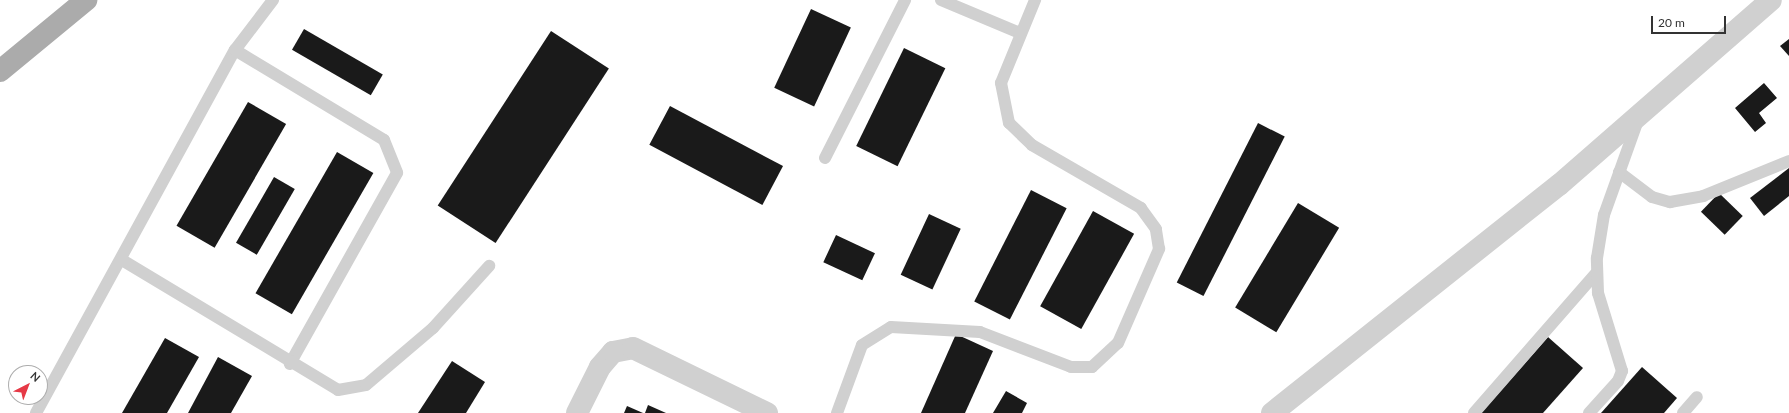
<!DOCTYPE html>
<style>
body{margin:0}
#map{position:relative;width:1789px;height:413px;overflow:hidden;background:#fff;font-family:Lato,sans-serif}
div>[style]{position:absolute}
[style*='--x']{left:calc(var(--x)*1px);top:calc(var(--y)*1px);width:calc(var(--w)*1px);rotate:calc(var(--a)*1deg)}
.building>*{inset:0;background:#1a1a1a;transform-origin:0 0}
.service>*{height:12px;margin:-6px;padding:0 6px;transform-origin:6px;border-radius:6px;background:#d0d0d0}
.minor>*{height:22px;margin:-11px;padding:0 11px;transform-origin:11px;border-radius:11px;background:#d0d0d0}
.primary>*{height:22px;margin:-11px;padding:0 11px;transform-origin:11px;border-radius:11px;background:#ababab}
span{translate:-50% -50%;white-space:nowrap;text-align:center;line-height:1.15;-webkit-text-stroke:4px #fff;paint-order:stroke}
.north{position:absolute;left:8px;top:365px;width:40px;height:40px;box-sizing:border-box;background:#fff;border:1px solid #adadad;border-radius:50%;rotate:42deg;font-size:11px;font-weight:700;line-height:16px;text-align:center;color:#333}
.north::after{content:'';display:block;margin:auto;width:14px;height:18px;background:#e63946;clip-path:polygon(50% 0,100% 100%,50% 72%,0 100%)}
.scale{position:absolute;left:1651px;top:16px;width:75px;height:18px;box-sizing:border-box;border:2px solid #333;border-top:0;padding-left:5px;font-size:12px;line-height:14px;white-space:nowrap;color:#333;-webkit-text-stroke:3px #fff;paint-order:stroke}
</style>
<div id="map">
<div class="building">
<div style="left:811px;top:9px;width:44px;height:87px;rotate:25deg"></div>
<div style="left:304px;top:29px;width:91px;height:24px;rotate:30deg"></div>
<div style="left:551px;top:31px;width:69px;height:208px;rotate:33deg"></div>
<div style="clip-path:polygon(1789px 39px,1789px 56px,1780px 46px)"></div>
<div style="left:904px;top:48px;width:46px;height:109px;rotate:26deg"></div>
<div style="clip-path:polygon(1764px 83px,1777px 98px,1759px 113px,1766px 123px,1755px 132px,1735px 108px)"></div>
<div style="left:248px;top:102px;width:44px;height:143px;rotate:30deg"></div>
<div style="left:670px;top:106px;width:128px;height:44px;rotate:28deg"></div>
<div style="left:1258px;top:123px;width:30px;height:179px;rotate:27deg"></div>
<div style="left:337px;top:152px;width:42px;height:163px;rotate:30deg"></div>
<div style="clip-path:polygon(1789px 168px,1789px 196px,1764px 216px,1750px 198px)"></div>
<div style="left:274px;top:177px;width:24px;height:76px;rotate:30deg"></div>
<div style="left:1031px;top:190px;width:40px;height:125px;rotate:27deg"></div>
<div style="left:1719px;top:193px;width:33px;height:26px;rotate:44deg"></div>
<div style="left:1298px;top:203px;width:48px;height:122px;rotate:31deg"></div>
<div style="left:1093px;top:211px;width:47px;height:109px;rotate:29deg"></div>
<div style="left:929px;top:214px;width:35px;height:67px;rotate:25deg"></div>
<div style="left:836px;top:235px;width:43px;height:30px;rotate:25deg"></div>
<div style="clip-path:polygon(956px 334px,993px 351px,965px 413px,921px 413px)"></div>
<div style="clip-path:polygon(1548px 337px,1583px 368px,1543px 413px,1481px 413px)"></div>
<div style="clip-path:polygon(165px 338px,199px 357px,167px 413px,122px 413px)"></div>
<div style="clip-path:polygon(218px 357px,252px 376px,231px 413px,188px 413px)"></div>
<div style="clip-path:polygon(452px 361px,485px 382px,466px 413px,418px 413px)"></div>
<div style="clip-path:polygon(1642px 367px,1677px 398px,1664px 413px,1601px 413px)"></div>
<div style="clip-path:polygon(1006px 391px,1027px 403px,1022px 413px,993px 413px)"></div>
<div style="clip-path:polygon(648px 405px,666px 413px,645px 413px)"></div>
<div style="clip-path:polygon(627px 406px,643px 413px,624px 413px)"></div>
</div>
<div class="service">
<div style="--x:941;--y:0;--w:86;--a:22.7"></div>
<div style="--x:235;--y:50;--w:174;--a:31.1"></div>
<div style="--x:384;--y:140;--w:35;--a:68"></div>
<div style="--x:397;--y:173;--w:219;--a:119.3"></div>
<div style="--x:825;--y:158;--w:177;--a:-63.1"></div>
<div style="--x:1619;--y:172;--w:41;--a:37.1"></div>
<div style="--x:1652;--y:197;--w:19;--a:16"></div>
<div style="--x:1670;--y:202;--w:34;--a:-10"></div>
<div style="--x:1703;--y:196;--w:93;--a:-22.1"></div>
<div style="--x:122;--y:260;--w:252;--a:31"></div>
<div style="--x:338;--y:390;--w:28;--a:-10"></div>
<div style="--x:366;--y:385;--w:88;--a:-40.4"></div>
<div style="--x:433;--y:328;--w:84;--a:-47.9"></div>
<div style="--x:36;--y:413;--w:414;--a:-61.3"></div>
<div style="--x:235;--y:50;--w:63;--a:-52.8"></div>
<div style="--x:837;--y:413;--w:72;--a:-69.8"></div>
<div style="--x:862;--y:345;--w:34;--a:-32"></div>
<div style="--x:891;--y:327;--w:89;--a:3.2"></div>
<div style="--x:980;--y:332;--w:97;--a:21"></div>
<div style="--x:1071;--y:367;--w:21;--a:0"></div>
<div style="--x:1092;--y:367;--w:35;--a:-43"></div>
<div style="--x:1118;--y:343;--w:103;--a:-66.4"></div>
<div style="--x:1159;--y:249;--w:20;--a:-99"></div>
<div style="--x:1156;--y:229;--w:26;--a:-126"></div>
<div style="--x:1141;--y:208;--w:126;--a:-150"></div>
<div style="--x:1032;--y:145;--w:32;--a:-136"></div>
<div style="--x:1009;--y:123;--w:41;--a:-101.3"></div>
<div style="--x:1001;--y:83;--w:90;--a:-67.7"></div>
<div style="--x:1474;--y:413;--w:187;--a:-48.9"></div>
<div style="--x:1589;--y:413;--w:43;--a:-47.8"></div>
<div style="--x:1618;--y:381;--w:11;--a:-68"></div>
<div style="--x:1622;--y:371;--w:82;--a:-107.1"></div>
<div style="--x:1598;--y:293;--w:35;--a:-92"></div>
<div style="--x:1597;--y:258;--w:44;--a:-80.8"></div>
<div style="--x:1604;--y:215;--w:101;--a:-70.3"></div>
<div style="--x:1683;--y:413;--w:21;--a:-49"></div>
</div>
<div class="minor">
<div style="--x:577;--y:413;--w:51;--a:-63.4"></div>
<div style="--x:600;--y:367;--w:20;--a:-49"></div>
<div style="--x:613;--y:352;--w:20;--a:-11"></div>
<div style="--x:633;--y:348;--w:149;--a:25.9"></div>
<div style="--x:1272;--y:413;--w:367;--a:-38.5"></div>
<div style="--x:1559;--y:185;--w:281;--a:-41.1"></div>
</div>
<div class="primary">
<div style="--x:0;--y:71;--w:112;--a:-39.5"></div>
</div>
<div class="north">N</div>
<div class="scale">20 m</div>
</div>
